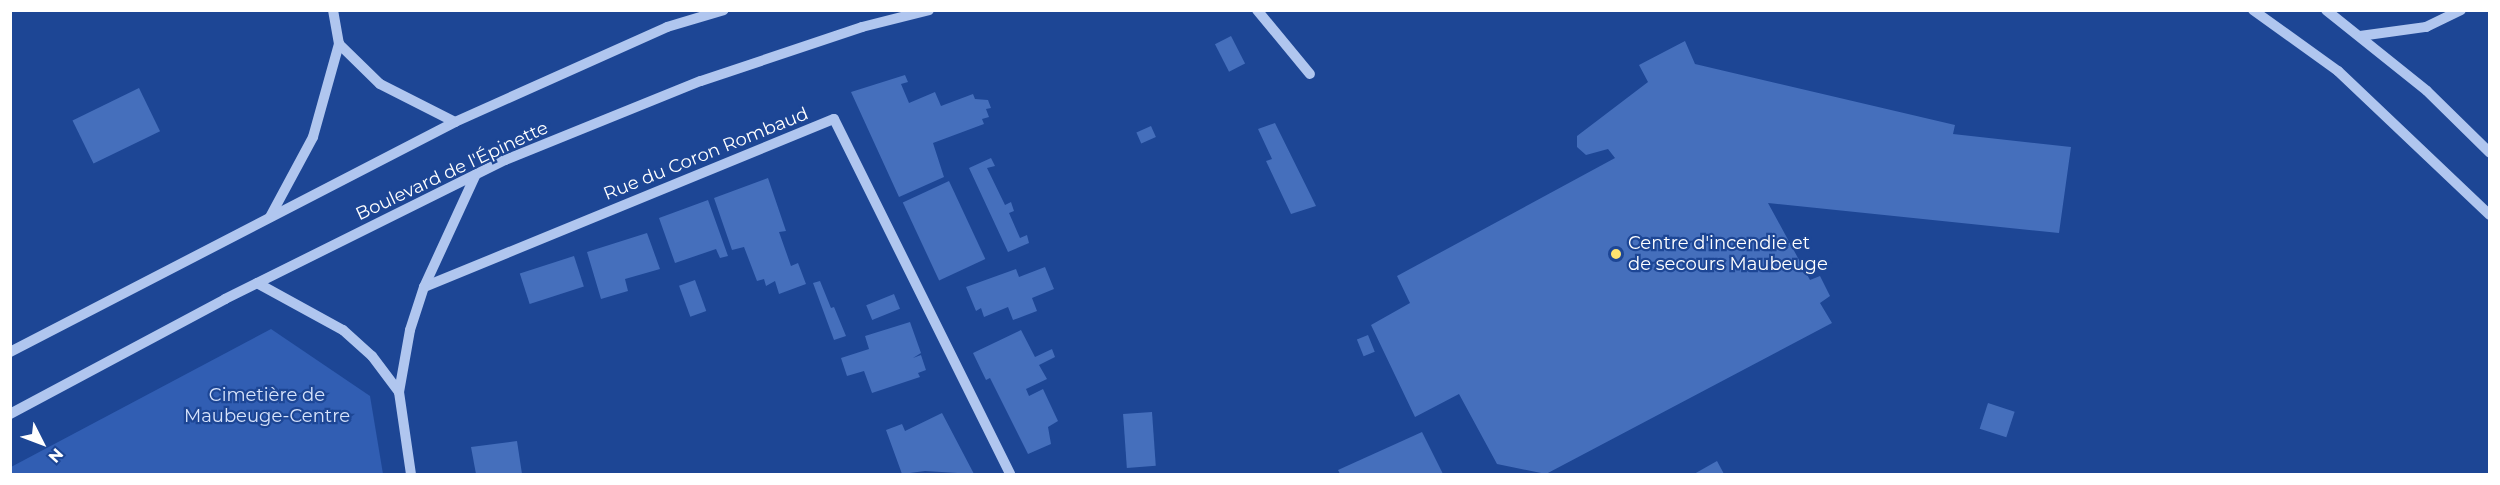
<!DOCTYPE html>
<meta charset="utf-8">
<style>
body{margin:0}
#map{position:relative;width:2500px;height:485px;overflow:hidden;background:#1d4695;font-family:Montserrat,sans-serif}
div>[style]{position:absolute}
[style*='--x']{left:calc(var(--x)*1px);top:calc(var(--y)*1px);width:calc(var(--w)*1px);rotate:calc(var(--a)*1deg)}
.green>*{inset:0;background:#315eb3}
.building>*{inset:0;background:#456fbc;transform-origin:0 0}
.minor>*{height:10px;margin:-5px;padding:0 5px;transform-origin:5px;border-radius:5px;background:#b0c6ef}
.dots>*{width:16px;height:16px;translate:-50% -50%;box-sizing:border-box;border:3px solid #1d4695;border-radius:50%}
span{translate:-50% -50%;white-space:nowrap;text-align:center;line-height:1.15;-webkit-text-stroke:4.5px #1d4695;paint-order:stroke}
.street-label{font-size:18px;color:#fff}
.poi-label{font-size:18px;color:#fff}
.left{translate:0 -50%;text-align:left}
.park-label{font-size:18px;color:#d7e3fb}
.frame{position:absolute;inset:0;border:12px solid #fff;pointer-events:none}
.north{position:absolute;left:12px;top:413px;width:60px;height:60px;-webkit-text-stroke:4px #1d4695;paint-order:stroke;rotate:132deg;font-size:16px;font-weight:700;line-height:24px;text-align:center;color:#fff}
.north::after{content:'';display:block;margin:auto;width:21px;height:27px;background:#fff;clip-path:polygon(50% 0,100% 100%,50% 72%,0 100%)}
</style>
<div id="map">
<div class="green">
<div style="clip-path:polygon(271px 329px,370px 396px,383px 474px,11px 474px,11px 467px)"></div>
</div>
<div class="building">
<div style="left:1231px;top:36px;width:31px;height:18px;rotate:63deg"></div>
<div style="clip-path:polygon(1685px 41px,1695px 64px,1955px 125px,1953px 134px,2071px 147px,2059px 233px,1768px 203px,1810px 280px,1820px 276px,1830px 296px,1820px 303px,1832px 323px,1546px 474px,1497px 464px,1459px 394px,1415px 417px,1371px 325px,1410px 303px,1397px 276px,1615px 158px,1608px 149px,1586px 155px,1577px 147px,1577px 136px,1648px 82px,1639px 65px)"></div>
<div style="clip-path:polygon(905px 75px,908px 82px,901px 84px,909px 103px,935px 92px,941px 106px,973px 94px,975px 99px,988px 100px,991px 108px,986px 109px,989px 117px,982px 119px,984px 124px,933px 143px,944px 177px,899px 197px,851px 92px)"></div>
<div style="left:139px;top:88px;width:48px;height:74px;rotate:64deg"></div>
<div style="clip-path:polygon(1275px 123px,1316px 206px,1291px 214px,1266px 161px,1272px 159px,1258px 129px)"></div>
<div style="left:1151px;top:126px;width:12px;height:16px;rotate:66deg"></div>
<div style="clip-path:polygon(991px 158px,995px 166px,987px 168px,1005px 205px,1011px 202px,1014px 211px,1009px 213px,1020px 238px,1027px 235px,1029px 243px,1008px 252px,969px 168px)"></div>
<div style="clip-path:polygon(768px 178px,786px 231px,779px 232px,791px 266px,798px 263px,806px 284px,779px 294px,775px 281px,766px 286px,764px 279px,757px 281px,744px 247px,732px 250px,714px 198px)"></div>
<div style="left:949px;top:181px;width:86px;height:51px;rotate:65deg"></div>
<div style="clip-path:polygon(708px 200px,728px 256px,720px 258px,716px 249px,675px 263px,659px 218px)"></div>
<div style="clip-path:polygon(647px 233px,660px 269px,625px 279px,628px 291px,601px 299px,587px 252px)"></div>
<div style="left:574px;top:256px;width:32px;height:57px;rotate:72deg"></div>
<div style="clip-path:polygon(1045px 267px,1054px 289px,1032px 298px,1037px 311px,1013px 320px,1008px 307px,984px 317px,981px 308px,976px 311px,966px 287px,1016px 269px,1019px 277px)"></div>
<div style="left:695px;top:280px;width:33px;height:17px;rotate:70deg"></div>
<div style="clip-path:polygon(820px 281px,831px 308px,834px 307px,846px 336px,834px 340px,813px 283px)"></div>
<div style="left:894px;top:294px;width:16px;height:30px;rotate:68deg"></div>
<div style="clip-path:polygon(910px 322px,921px 353px,913px 358px,921px 355px,926px 370px,918px 373px,920px 377px,872px 393px,864px 371px,847px 376px,841px 358px,869px 349px,865px 336px)"></div>
<div style="clip-path:polygon(1021px 330px,1035px 357px,1052px 349px,1055px 357px,1039px 365px,1047px 379px,1026px 389px,1029px 396px,1043px 389px,1058px 421px,1048px 427px,1051px 444px,1028px 454px,990px 378px,986px 380px,973px 353px)"></div>
<div style="left:1368px;top:335px;width:18px;height:12px;rotate:68deg"></div>
<div style="left:1988px;top:403px;width:28px;height:27px;rotate:18deg"></div>
<div style="left:1152px;top:412px;width:54px;height:29px;rotate:86deg"></div>
<div style="clip-path:polygon(942px 413px,974px 474px,925px 471px,902px 474px,886px 430px,902px 424px,905px 431px)"></div>
<div style="clip-path:polygon(1422px 432px,1443px 474px,1340px 474px,1338px 470px)"></div>
<div style="clip-path:polygon(517px 441px,522px 474px,476px 474px,471px 447px)"></div>
<div style="clip-path:polygon(1717px 461px,1724px 474px,1694px 474px)"></div>
</div>
<div class="minor">
<div style="--x:1257;--y:10;--w:83;--a:50.4"></div>
<div style="--x:2253;--y:10;--w:105;--a:35.7"></div>
<div style="--x:2338;--y:71;--w:209;--a:43.5"></div>
<div style="--x:2326;--y:10;--w:129;--a:38.7"></div>
<div style="--x:2427;--y:91;--w:88;--a:44.5"></div>
<div style="--x:2360;--y:36;--w:67;--a:-7.8"></div>
<div style="--x:2426;--y:27;--w:39;--a:-26"></div>
<div style="--x:339;--y:44;--w:57;--a:44.3"></div>
<div style="--x:380;--y:84;--w:84;--a:26.9"></div>
<div style="--x:270;--y:217;--w:91;--a:-61.7"></div>
<div style="--x:313;--y:137;--w:97;--a:-74.4"></div>
<div style="--x:339;--y:44;--w:35;--a:-100"></div>
<div style="--x:257;--y:283;--w:98;--a:28.7"></div>
<div style="--x:343;--y:330;--w:39;--a:42"></div>
<div style="--x:372;--y:356;--w:45;--a:53.1"></div>
<div style="--x:399;--y:392;--w:83;--a:81.7"></div>
<div style="--x:424;--y:287;--w:443;--a:-22.3"></div>
<div style="--x:834;--y:119;--w:396;--a:63.6"></div>
<div style="--x:10;--y:352;--w:501;--a:-27.33"></div>
<div style="--x:455;--y:122;--w:232;--a:-24.1"></div>
<div style="--x:667;--y:27;--w:59;--a:-16.6"></div>
<div style="--x:399;--y:392;--w:63;--a:-79.9"></div>
<div style="--x:410;--y:330;--w:45;--a:-72"></div>
<div style="--x:424;--y:287;--w:124;--a:-65.3"></div>
<div style="--x:10;--y:414;--w:244;--a:-28.1"></div>
<div style="--x:225;--y:299;--w:313;--a:-26.4"></div>
<div style="--x:505;--y:160;--w:211;--a:-22"></div>
<div style="--x:701;--y:81;--w:170;--a:-18.5"></div>
<div style="--x:862;--y:27;--w:69;--a:-14.2"></div>
</div>
<div class="dots">
<div style="left:1616px;top:254px;background:#fee36f"></div>
</div>
<div class="street-label">
<span style="left:706px;top:154px;rotate:-22deg">Rue du Coron Rombaud</span>
<span style="left:452px;top:171px;rotate:-25deg">Boulevard de l'Épinette</span>
</div>
<div class="poi-label">
<span class="left" style="left:1628px;top:254px">Centre d'incendie et<br>de secours Maubeuge</span>
</div>
<div class="park-label">
<span style="left:267px;top:406px">Cimetière de<br>Maubeuge-Centre</span>
</div>
<div class="frame"></div>
<div class="north">N</div>
</div>
